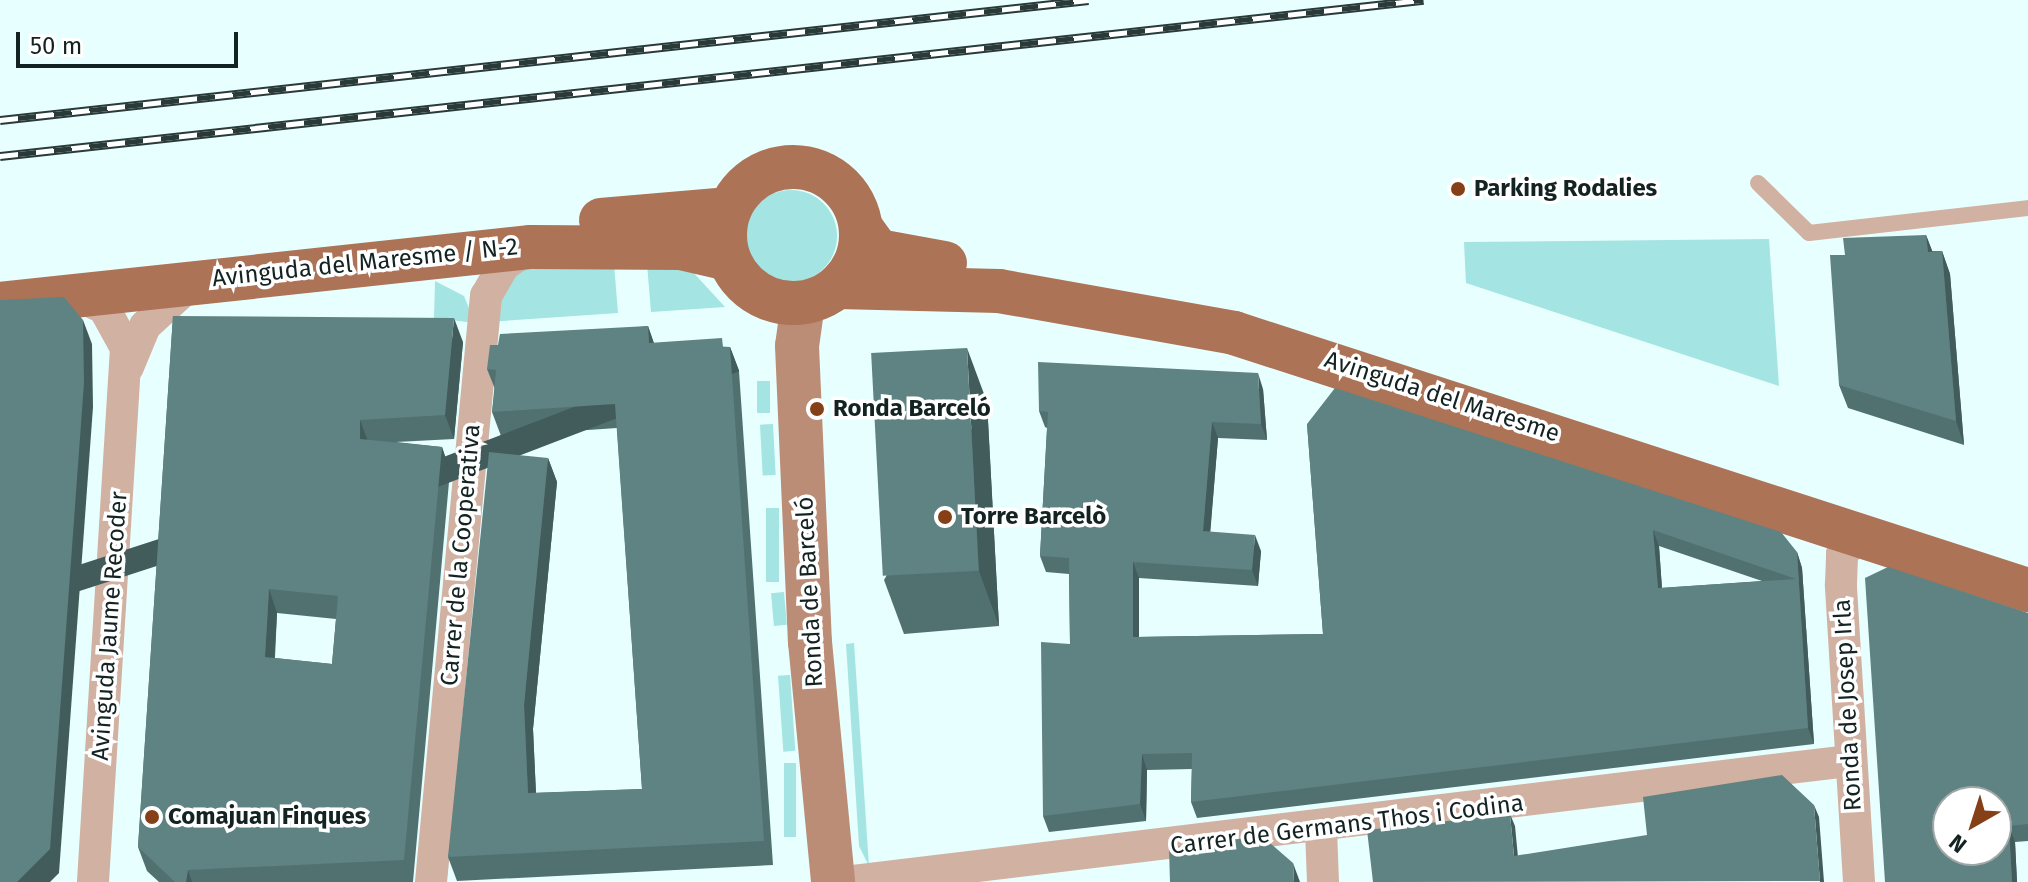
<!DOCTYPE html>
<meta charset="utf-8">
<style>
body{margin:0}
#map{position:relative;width:2028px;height:882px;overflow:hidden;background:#e7fffe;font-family:"Fira Sans",sans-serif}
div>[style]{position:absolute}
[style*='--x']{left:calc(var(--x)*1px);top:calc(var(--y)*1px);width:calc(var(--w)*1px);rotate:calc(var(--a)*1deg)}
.green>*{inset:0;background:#a4e4e2;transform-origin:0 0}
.round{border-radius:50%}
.lane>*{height:16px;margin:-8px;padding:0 8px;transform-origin:8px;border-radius:8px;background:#d1b1a1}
.street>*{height:32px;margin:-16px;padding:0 16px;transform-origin:16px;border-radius:16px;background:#d1b1a1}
.secondary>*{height:44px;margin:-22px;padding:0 22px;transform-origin:22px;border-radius:22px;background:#bc8d76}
.primary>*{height:44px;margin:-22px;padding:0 22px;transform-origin:22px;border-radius:22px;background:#ac7356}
.primary>.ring{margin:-22px;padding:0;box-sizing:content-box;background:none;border:44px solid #ac7356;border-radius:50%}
.rail>*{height:9px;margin-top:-4.5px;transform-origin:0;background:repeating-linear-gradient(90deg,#fff 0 18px,#293a39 0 36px);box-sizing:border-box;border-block:2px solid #293a39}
.wall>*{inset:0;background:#517170}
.shaded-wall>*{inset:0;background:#425c5b;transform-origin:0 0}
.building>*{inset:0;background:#5e8382;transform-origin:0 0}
.dots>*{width:22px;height:22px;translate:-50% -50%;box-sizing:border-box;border:4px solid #fff;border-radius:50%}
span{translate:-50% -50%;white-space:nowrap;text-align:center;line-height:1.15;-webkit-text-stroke:7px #fff;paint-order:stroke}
.poi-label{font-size:24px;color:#132322;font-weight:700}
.left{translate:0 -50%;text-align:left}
.street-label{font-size:24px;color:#132322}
.north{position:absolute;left:1932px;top:786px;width:80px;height:80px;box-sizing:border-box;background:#fff;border:2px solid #a1a7a7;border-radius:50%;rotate:219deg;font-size:22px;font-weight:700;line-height:32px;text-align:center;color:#132322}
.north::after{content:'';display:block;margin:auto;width:28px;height:36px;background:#854018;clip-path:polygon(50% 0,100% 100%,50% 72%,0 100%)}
.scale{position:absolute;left:16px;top:32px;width:222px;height:36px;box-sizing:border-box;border:4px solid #132322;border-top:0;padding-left:10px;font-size:24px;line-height:28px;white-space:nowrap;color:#132322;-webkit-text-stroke:6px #fff;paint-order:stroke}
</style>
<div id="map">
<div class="green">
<div class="round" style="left:745px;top:190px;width:92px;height:92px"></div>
<div style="clip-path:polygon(1769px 239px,1779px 386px,1466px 283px,1464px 242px)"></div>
<div style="clip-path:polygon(614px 264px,618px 313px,488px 322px,504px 281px,529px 267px)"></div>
<div style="clip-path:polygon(647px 264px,691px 270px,725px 307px,651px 312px)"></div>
<div style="clip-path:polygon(435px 281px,464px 296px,475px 323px,434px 318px)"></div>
<div style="left:757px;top:381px;width:13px;height:32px"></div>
<div style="left:773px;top:424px;width:51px;height:13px;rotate:87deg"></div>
<div style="left:766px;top:508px;width:13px;height:74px"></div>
<div style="left:784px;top:592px;width:33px;height:13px;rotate:85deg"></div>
<div style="clip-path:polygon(854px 643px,869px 866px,859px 846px,846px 644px)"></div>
<div style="left:790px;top:675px;width:76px;height:12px;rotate:86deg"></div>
<div style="left:784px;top:763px;width:12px;height:74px"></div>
</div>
<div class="lane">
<div style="--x:1758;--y:183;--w:71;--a:44.4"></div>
<div style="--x:1809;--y:233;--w:220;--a:-6.5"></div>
</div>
<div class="street">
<div style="--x:74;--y:294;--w:33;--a:25"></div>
<div style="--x:104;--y:308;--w:46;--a:61.2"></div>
<div style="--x:126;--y:348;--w:535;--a:93.54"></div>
<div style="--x:128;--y:367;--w:44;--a:-67.5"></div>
<div style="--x:145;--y:326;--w:64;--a:-42.5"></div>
<div style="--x:1321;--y:830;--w:52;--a:87.8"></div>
<div style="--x:431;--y:882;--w:589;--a:-84.64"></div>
<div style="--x:486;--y:296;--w:36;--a:-60"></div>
<div style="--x:504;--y:265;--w:32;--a:-34"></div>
<div style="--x:845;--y:882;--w:1010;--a:-6.88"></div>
<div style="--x:1859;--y:882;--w:298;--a:-93.5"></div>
<div style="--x:1841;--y:585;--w:31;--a:-88"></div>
<div style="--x:1842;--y:554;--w:25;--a:-48"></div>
</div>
<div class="secondary">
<div style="--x:803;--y:303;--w:43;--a:97.9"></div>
<div style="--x:797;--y:346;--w:296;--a:87.5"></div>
<div style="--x:810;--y:642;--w:241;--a:84.5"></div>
</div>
<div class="primary">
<div class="ring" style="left:725px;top:167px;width:92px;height:92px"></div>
<div style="--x:601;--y:220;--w:129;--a:-4.9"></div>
<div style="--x:862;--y:229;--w:27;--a:54"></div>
<div style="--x:878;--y:251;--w:68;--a:10.2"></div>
<div style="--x:838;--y:287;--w:161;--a:1.4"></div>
<div style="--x:999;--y:291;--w:239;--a:10.1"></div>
<div style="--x:1234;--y:333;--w:835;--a:17.94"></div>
<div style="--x:0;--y:304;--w:534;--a:-6.13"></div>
<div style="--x:531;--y:247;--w:150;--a:0.4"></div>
<div style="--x:681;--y:248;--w:49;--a:12.9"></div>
</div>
<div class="rail">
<div style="--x:0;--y:120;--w:1095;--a:-6.29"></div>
<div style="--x:0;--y:156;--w:1432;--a:-6.26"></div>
</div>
<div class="wall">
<div style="clip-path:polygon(1926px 235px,1932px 251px,1942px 251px,1950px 274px,1964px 445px,1848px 408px,1839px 385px,1845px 255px)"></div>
<div style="clip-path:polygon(evenodd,173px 316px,463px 342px,454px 439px,396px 442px,442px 447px,450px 471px,413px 882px,159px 882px,147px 871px,138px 847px,173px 316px,277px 613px,336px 619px,332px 664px,275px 658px,277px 613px)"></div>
<div style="clip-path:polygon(648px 326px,654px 343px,730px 347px,739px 371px,773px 865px,457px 881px,448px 857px,548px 458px,557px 482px,533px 729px,536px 793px,642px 789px,617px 428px,501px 436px,492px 412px,495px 389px,487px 369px,498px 345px)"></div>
<div style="clip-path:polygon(evenodd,1263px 389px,1267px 440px,1218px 438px,1210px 532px,1261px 551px,1258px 586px,1139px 578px,1139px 637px,1323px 634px,1307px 424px,1797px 552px,1802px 568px,1814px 744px,1197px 818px,1191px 802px,1192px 769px,1147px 770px,1146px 821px,1049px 832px,1043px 816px,1070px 644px,1069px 574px,1046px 572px,1040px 556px,1047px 428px,1045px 427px,1039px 411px,1263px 389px,1659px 546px,1762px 581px,1662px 588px,1659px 546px)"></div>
<div style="clip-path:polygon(987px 402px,999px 626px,904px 634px,884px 580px)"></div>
<div style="clip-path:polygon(2028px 613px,2028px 841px,2015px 842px,2017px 882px,1885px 882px)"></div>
</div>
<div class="shaded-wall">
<div style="clip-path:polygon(1926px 235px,1935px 258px,1928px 252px)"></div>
<div style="clip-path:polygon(1942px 251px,1950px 274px,1964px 445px,1956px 421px)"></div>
<div style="clip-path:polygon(454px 318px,463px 342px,454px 439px,445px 415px)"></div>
<div style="clip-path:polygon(83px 320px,92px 344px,93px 407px,59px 873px,50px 882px,17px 882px)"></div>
<div style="clip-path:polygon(648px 326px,656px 350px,649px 343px)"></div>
<div style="left:730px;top:347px;width:26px;height:495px;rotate:69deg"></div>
<div style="clip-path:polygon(967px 348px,987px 402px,999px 626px,979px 571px)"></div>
<div style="clip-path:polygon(1258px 373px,1263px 389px,1267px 440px,1261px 424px)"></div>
<div style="clip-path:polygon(360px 420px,369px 444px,360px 439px)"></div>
<div style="clip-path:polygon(1212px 422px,1218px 438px,1209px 548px,1203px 531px)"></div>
<div style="left:442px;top:447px;width:25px;height:415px;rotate:72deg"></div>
<div style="clip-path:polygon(548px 458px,557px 482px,533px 729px,537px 817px,528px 793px,524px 705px)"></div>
<div style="clip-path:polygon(1653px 530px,1659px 546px,1663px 604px,1658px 588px)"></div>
<div style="clip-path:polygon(1255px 535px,1261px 551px,1258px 586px,1252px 570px)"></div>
<div style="clip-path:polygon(1797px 552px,1802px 568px,1814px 744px,1808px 728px)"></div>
<div style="clip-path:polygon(1133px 562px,1139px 578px,1139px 653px,1133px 637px)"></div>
<div style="clip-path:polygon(269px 589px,277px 613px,273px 681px,265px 657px)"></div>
<div style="clip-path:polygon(1142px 754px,1147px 770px,1146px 821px,1140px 804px)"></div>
<div style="clip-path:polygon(1814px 805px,1819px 817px,1824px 882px,1820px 882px)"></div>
<div style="clip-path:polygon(1510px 814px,1515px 826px,1519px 868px,1514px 856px)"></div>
<div style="clip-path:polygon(2009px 826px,2015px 842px,2017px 882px,2012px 882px)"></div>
<div style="clip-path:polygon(1293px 863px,1300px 882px,1294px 882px)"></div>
<div style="clip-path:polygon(188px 870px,192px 882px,186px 882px)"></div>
</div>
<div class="building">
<div style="clip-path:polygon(1926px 235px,1928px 252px,1942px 251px,1956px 421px,1839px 385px,1830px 255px,1845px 255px,1843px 238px)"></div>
<div style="clip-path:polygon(64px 297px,83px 320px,84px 383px,50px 849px,17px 882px,0 882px,0 300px)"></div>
<div style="clip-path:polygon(evenodd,173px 316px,454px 318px,445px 415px,360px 420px,360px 439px,442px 447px,404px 860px,188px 870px,186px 882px,175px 882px,138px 847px,173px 316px,269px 589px,338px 596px,332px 664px,265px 657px,269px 589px)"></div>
<div style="clip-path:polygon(648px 326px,649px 343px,722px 338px,723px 347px,730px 347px,764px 841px,448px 857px,489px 452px,548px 458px,524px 705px,528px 793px,642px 789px,615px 404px,492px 412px,496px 370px,487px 369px,490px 345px,498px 345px,500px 334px)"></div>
<div style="left:967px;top:348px;width:223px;height:96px;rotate:87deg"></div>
<div style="clip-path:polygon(evenodd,1038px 362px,1258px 373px,1261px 424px,1212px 422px,1203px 531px,1255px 535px,1252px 570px,1133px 562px,1133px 637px,1323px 634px,1307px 424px,1335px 388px,1781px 532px,1797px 552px,1808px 728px,1191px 802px,1192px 753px,1142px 754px,1140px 804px,1043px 816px,1041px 642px,1070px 644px,1069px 558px,1040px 556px,1048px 412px,1039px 411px,1038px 362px,1653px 530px,1796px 579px,1658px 588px,1653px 530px)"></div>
<div style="clip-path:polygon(evenodd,1888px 567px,2028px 613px,2028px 824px,2009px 826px,2012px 882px,1885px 882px,1865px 578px,1888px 567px,1948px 802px,1996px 802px,1996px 850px,1948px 850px,1948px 802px)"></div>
<div style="clip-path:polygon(1782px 775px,1814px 805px,1820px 881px,1373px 882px,1367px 830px,1510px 814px,1514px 856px,1647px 835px,1643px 797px)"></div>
<div style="clip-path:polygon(1262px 836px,1293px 863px,1294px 882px,1170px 882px,1169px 848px)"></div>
</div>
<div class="dots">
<div style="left:1458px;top:189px;background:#854018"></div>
<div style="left:817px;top:409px;background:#854018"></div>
<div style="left:945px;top:517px;background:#854018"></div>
<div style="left:152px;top:817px;background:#854018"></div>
</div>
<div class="poi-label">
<span class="left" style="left:1474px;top:189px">Parking Rodalies</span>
<span class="left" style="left:833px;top:409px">Ronda Barceló</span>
<span class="left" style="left:961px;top:517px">Torre Barcelò</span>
<span class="left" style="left:168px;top:817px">Comajuan Finques</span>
</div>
<div class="street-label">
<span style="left:365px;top:263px;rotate:-6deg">Avinguda del Maresme / N-2</span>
<span style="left:1442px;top:397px;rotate:18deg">Avinguda del Maresme</span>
<span style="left:461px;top:555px;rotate:-85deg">Carrer de la Cooperativa</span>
<span style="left:810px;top:592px;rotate:-93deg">Ronda de Barceló</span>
<span style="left:110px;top:626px;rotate:-86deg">Avinguda Jaume Recoder</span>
<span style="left:1848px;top:705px;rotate:-93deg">Ronda de Josep Irla</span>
<span style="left:1347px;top:825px;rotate:-7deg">Carrer de Germans Thos i Codina</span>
</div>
<div class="north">N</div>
<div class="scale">50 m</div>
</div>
